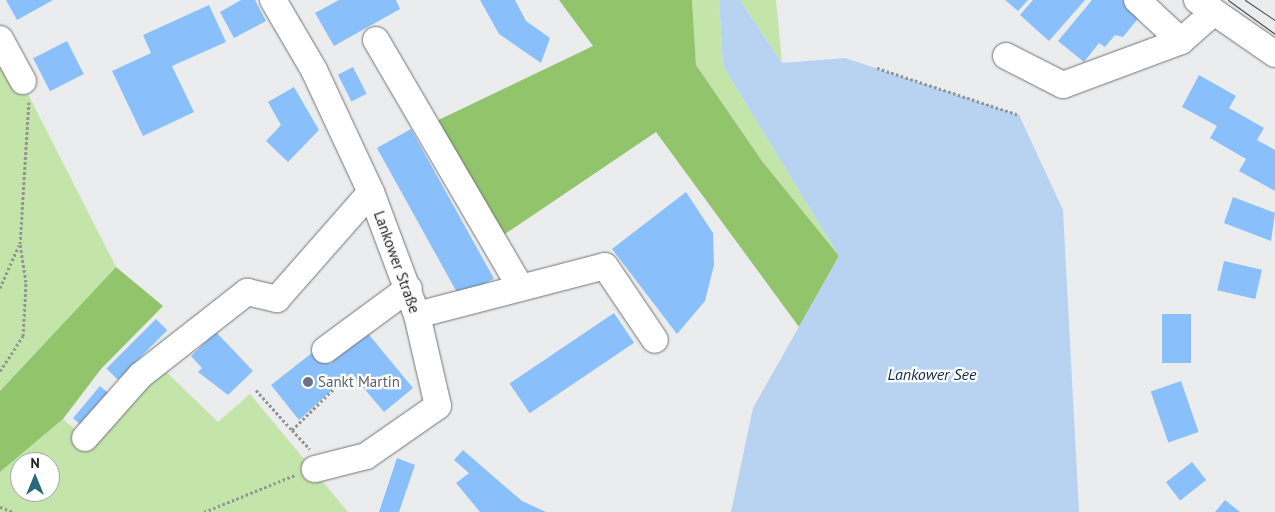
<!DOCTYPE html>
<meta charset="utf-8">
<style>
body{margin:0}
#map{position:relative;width:1275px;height:512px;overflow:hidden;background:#ebecee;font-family:"PT Sans",sans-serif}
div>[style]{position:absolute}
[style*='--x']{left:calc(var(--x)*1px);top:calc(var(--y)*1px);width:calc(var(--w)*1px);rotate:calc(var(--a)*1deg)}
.green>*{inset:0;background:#c3e5aa}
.forest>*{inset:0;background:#92c46c}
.water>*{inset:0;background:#b8d3f1}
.building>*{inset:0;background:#89c0fb;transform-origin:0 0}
.path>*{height:3px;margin-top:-1.5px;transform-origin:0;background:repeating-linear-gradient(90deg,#939495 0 2.5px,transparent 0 5px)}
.roads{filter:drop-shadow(0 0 1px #717374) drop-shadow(0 0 1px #717374)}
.minor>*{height:26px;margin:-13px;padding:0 13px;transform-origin:13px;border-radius:13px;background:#fff}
.tram>*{height:1px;margin:-0.5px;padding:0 0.5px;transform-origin:0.5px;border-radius:0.5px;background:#484849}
.dots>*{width:14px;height:14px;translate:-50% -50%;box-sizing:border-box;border:2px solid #fff;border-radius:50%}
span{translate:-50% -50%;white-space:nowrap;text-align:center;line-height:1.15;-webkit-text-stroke:4.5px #fff;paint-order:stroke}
.street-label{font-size:15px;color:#1e1e1f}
.worship-label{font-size:15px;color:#5b616d}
.left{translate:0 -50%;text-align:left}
.water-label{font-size:16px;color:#0d2a47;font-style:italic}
.north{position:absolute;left:10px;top:452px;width:50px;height:50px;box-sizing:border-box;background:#fff;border:1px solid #a5a5a5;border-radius:50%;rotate:0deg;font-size:14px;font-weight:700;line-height:20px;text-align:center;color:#1e1e1f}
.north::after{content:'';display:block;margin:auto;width:18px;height:22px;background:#2a687e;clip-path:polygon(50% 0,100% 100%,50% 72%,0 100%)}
</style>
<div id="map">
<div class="green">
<div style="clip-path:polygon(692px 0,719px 0,723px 66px,839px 256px,762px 161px,696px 65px)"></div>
<div style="clip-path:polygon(740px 0,776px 0,782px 63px)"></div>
<div style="clip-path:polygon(0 39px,116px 267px,0 391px)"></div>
<div style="clip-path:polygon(evenodd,157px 363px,218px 422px,250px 394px,348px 512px,0 512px,0 472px,63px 419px,84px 437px,157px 363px,20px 462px,50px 462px,50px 492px,20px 492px,20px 462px)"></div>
</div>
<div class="forest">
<div style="clip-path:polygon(559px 0,692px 0,696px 65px,762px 161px,839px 256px,799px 327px,656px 132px,493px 242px,426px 126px,593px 46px)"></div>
<div style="clip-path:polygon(116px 267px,163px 306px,101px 369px,63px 419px,0 472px,0 391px)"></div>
</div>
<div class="water">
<div style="clip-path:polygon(719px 0,740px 0,782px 63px,845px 58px,1019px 115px,1063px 210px,1079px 512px,731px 512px,753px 408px,839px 256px,723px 66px)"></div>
</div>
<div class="building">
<div style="clip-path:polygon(6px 0,53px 0,17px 20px)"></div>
<div style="clip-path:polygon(241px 0,255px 0,266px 21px,234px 38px,220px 12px)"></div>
<div style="clip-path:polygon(339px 0,396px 0,400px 9px,334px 46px,315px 13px)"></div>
<div style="clip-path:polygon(480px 0,515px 0,526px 21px,550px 38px,541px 63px,499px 34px)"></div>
<div style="clip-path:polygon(1005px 0,1028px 0,1018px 11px)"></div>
<div style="clip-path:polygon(1033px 0,1085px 0,1049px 41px,1020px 15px)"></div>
<div style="clip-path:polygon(1092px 0,1123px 0,1141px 15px,1123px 37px,1115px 35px,1105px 47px,1099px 43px,1084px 62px,1058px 41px)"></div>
<div style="clip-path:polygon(209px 5px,226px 42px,172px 66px,194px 112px,143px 136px,112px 71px,151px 53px,143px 35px)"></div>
<div style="left:67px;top:41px;width:37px;height:38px;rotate:63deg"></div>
<div style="left:353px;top:67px;width:30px;height:17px;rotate:63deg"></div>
<div style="clip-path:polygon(1199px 75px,1236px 96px,1229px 108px,1264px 128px,1257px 140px,1275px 150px,1275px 191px,1239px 171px,1246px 159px,1210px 138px,1217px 126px,1182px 107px)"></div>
<div style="clip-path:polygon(294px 87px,319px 130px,288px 162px,266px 141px,281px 125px,268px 102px)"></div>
<div style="left:411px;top:129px;width:171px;height:39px;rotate:61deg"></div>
<div style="clip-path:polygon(686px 192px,713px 233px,714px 265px,705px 301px,677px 334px,612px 249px)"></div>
<div style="clip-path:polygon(1233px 197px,1275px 213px,1271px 241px,1224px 223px)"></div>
<div style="left:1224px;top:261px;width:39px;height:30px;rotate:13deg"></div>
<div style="left:614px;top:313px;width:36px;height:126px;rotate:56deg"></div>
<div style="left:1162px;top:314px;width:29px;height:49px"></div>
<div style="left:156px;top:319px;width:16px;height:70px;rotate:45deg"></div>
<div style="clip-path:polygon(366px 331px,413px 388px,384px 412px,351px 373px,299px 420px,271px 385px,317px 349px,330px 364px)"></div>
<div style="clip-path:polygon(216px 332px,253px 371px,228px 395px,198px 372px,202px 368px,191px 356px)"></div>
<div style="left:1181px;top:381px;width:54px;height:32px;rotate:71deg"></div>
<div style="left:100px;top:386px;width:17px;height:42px;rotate:40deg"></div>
<div style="clip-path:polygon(463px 450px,522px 501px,546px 512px,480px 512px,456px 483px,469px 473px,454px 460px)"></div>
<div style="clip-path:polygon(397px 458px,415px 465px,399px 512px,379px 512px)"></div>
<div style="left:1192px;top:462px;width:23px;height:33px;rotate:52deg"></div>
<div style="clip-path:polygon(1225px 500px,1240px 512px,1215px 512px)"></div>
</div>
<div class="path">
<div style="--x:877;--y:68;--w:150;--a:18.3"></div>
<div style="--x:0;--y:288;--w:47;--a:-66.2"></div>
<div style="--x:0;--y:371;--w:42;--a:-56.7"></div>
<div style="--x:23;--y:336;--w:54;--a:-86.8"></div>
<div style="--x:26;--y:282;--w:38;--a:-99"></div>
<div style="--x:20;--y:244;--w:142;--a:-86.4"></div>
<div style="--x:256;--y:390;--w:54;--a:48"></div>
<div style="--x:292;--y:430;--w:74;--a:-44.5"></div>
<div style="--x:292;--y:430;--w:26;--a:47"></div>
<div style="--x:0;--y:507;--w:15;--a:20"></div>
<div style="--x:204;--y:512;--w:98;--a:-22.1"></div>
</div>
<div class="roads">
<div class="minor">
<div style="--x:273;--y:0;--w:81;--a:59.6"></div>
<div style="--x:314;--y:70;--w:135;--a:65"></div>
<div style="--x:371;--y:192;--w:131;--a:69.5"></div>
<div style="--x:417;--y:315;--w:93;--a:77"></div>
<div style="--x:438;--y:406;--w:88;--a:145.2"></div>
<div style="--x:366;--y:456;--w:53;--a:165.7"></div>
<div style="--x:1137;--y:0;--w:60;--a:43"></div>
<div style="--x:1197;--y:0;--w:95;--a:34.7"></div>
<div style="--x:0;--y:39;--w:48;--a:61.3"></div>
<div style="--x:376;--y:40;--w:287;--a:59.7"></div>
<div style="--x:1006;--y:56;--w:64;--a:27"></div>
<div style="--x:1063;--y:85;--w:126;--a:-20.4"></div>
<div style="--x:1181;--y:41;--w:44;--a:-41.3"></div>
<div style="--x:417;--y:315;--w:194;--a:-14.6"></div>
<div style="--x:605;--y:266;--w:89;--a:56"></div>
<div style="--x:325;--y:350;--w:104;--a:-36.4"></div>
<div style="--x:85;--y:438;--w:84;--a:-48.4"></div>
<div style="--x:141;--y:375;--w:135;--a:-38.1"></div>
<div style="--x:247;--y:292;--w:31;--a:13"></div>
<div style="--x:277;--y:299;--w:142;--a:-48.7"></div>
</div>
</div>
<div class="tram">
<div style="--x:1228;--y:0;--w:58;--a:35.9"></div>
<div style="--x:1245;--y:0;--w:36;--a:34"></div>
</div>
<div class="dots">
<div style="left:308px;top:382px;background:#6b7280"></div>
</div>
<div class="street-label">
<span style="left:397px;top:262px;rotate:70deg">Lankower Straße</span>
</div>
<div class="worship-label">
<span class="left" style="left:318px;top:382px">Sankt Martin</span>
</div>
<div class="water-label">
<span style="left:932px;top:374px">Lankower See</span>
</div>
<div class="north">N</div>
</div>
